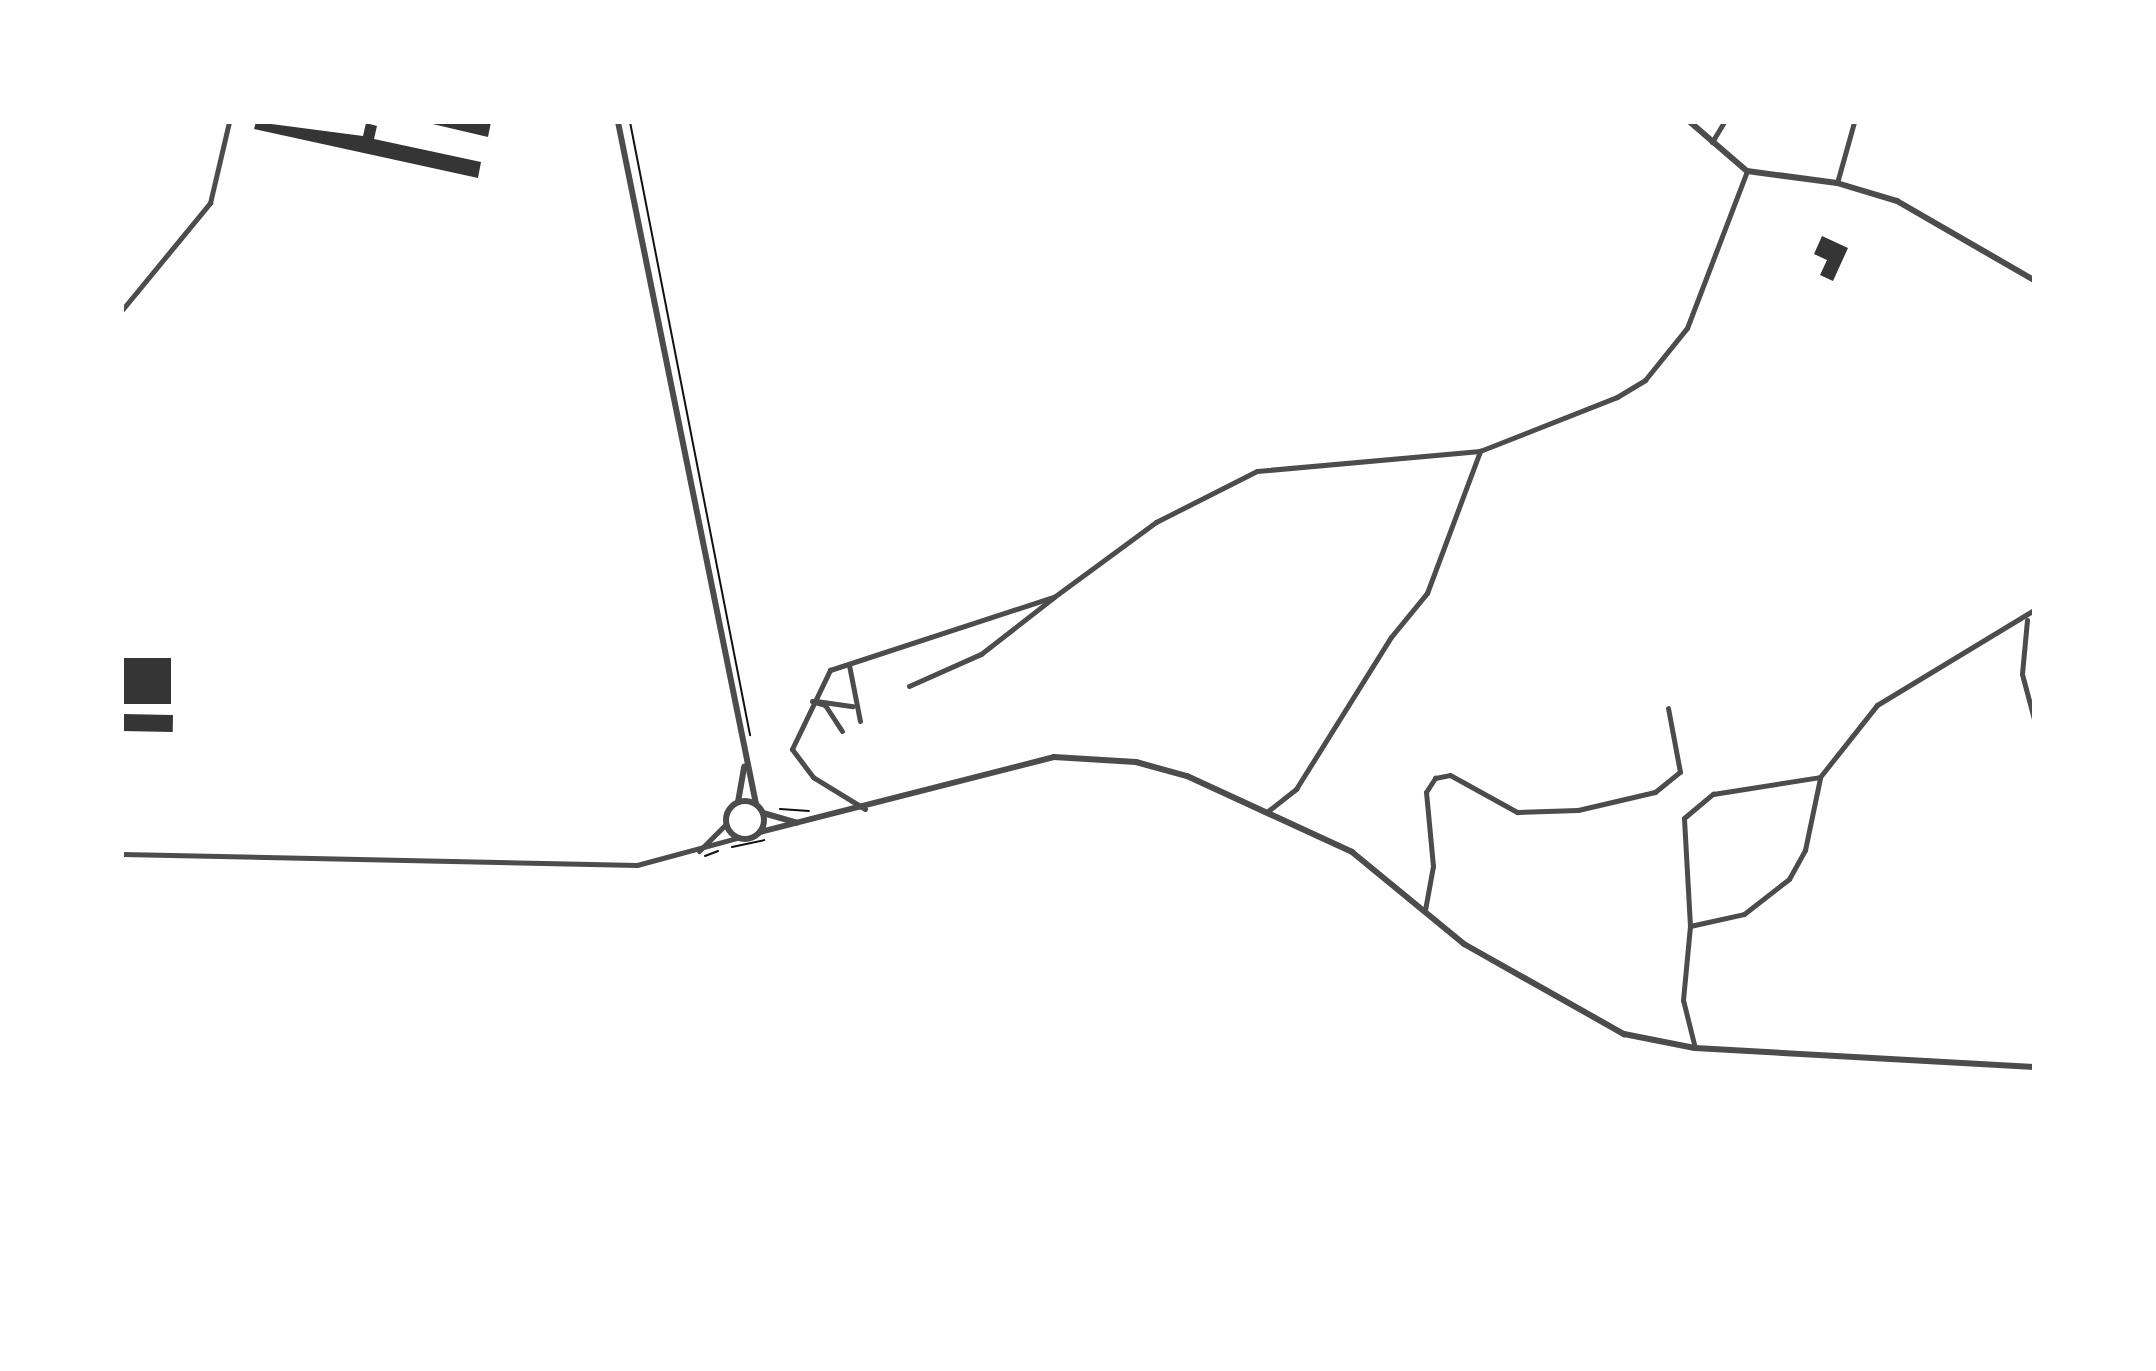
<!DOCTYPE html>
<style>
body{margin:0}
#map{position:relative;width:2156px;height:1371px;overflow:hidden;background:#fff;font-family:"DM Sans",sans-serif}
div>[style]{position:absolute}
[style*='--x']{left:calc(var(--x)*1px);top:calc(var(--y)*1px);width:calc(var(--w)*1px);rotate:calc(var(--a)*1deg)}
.building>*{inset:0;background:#353535;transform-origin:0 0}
.path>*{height:2px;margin:-1px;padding:0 1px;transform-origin:1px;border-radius:1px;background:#111}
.minor>*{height:5px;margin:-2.5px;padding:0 2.5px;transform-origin:2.5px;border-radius:2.5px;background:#4c4c4c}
.tertiary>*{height:6px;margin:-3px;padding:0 3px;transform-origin:3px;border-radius:3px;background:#4c4c4c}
.tertiary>.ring{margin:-3px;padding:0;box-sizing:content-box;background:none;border:6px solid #4c4c4c;border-radius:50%}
span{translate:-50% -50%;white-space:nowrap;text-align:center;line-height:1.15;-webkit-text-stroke:7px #fff;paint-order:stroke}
.frame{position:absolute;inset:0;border:124px solid #fff;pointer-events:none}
</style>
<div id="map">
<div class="building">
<div style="clip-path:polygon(256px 122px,363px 136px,366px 123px,377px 126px,374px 139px,481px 162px,478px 178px,254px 129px)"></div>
<div style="clip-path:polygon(424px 122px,491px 122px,488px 137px)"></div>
<div style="clip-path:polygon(1822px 236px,1848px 248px,1833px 281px,1820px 275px,1827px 260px,1814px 254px)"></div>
<div style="left:122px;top:658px;width:49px;height:46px"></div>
<div style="left:122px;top:714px;width:51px;height:17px;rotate:1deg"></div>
</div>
<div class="path">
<div style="--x:630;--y:122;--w:625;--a:78.92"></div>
<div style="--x:780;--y:809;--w:29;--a:4"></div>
<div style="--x:732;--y:847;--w:33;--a:-12"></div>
<div style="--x:705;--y:856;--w:14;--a:-21"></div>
</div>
<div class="minor">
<div style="--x:1712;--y:142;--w:23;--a:-59"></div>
<div style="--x:1837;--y:183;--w:63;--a:-74.4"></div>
<div style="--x:122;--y:310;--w:139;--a:-50.6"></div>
<div style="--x:210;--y:203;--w:83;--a:-76.8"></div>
<div style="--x:2027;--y:620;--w:54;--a:95.3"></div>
<div style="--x:2022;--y:674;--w:47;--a:75.1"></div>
<div style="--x:849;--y:665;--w:57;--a:78.9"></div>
<div style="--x:909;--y:686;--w:79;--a:-24"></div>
<div style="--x:981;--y:654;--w:91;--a:-37.9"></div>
<div style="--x:812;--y:701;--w:14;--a:17"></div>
<div style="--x:825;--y:705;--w:31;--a:57"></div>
<div style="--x:816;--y:701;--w:37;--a:8"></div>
<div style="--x:865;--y:809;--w:61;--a:-148.4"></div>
<div style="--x:813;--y:777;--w:35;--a:-127"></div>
<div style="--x:792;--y:749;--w:88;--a:-64.3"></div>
<div style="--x:830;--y:670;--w:236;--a:-18.1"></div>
<div style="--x:1054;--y:597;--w:127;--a:-36.3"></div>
<div style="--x:1156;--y:522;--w:113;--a:-26.8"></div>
<div style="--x:1257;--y:471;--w:224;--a:-5.1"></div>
<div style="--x:1480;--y:451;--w:147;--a:-21.5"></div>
<div style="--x:1617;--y:397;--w:33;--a:-31"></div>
<div style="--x:1645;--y:380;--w:67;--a:-51.1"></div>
<div style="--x:1687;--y:328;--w:168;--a:-69.1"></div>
<div style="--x:1268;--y:811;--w:36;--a:-38"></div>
<div style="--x:1296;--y:789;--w:179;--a:-58"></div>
<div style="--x:1391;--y:637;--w:57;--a:-50.7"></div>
<div style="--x:1427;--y:593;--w:152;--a:-69.5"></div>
<div style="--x:699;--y:851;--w:38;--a:-45"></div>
<div style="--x:122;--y:854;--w:515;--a:1.22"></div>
<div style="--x:637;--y:865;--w:104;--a:-15.1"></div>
<div style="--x:1425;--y:910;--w:45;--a:-79.7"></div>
<div style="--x:1433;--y:866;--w:74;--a:-95.4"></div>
<div style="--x:1426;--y:792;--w:17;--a:-57"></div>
<div style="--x:1435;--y:778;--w:15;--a:-11"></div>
<div style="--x:1450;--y:775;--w:77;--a:28.9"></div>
<div style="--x:1517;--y:812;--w:61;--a:-1.9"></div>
<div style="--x:1578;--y:810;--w:79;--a:-13.2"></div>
<div style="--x:1655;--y:792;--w:32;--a:-39"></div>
<div style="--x:1680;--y:772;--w:65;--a:-100.6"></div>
<div style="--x:1690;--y:926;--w:55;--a:-12.5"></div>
<div style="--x:1744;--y:914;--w:57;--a:-37.9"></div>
<div style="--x:1789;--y:879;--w:33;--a:-61"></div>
<div style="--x:1805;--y:850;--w:74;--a:-78.2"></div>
<div style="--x:1695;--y:1048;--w:49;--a:-104"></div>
<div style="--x:1683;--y:1000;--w:74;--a:-84.6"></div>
<div style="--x:1690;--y:926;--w:108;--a:-93.2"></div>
<div style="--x:1684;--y:818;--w:38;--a:-40"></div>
<div style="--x:1713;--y:794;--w:108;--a:-9"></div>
<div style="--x:1820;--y:777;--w:92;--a:-51.6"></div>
<div style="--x:1877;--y:705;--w:184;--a:-31.2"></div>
</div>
<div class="tertiary">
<div style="--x:618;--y:122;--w:696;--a:78.56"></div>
<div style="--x:1690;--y:122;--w:75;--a:40.7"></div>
<div style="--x:1747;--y:171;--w:91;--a:7.6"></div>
<div style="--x:1837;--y:183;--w:63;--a:16.7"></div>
<div style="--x:1897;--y:201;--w:158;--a:30"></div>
<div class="ring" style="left:726px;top:801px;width:32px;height:32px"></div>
<div style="--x:738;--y:802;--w:36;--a:-80"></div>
<div style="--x:763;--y:813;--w:35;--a:16"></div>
<div style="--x:760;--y:832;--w:303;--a:-14.3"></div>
<div style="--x:1054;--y:757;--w:82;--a:3.5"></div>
<div style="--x:1136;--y:762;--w:53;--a:15.4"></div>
<div style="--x:1187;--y:776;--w:182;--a:24.7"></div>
<div style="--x:1352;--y:852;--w:145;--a:39.4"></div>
<div style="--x:1464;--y:944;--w:184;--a:29.4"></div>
<div style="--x:1624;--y:1034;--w:72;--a:11.2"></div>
<div style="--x:1695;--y:1048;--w:340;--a:3.2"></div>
</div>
<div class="frame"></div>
</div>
